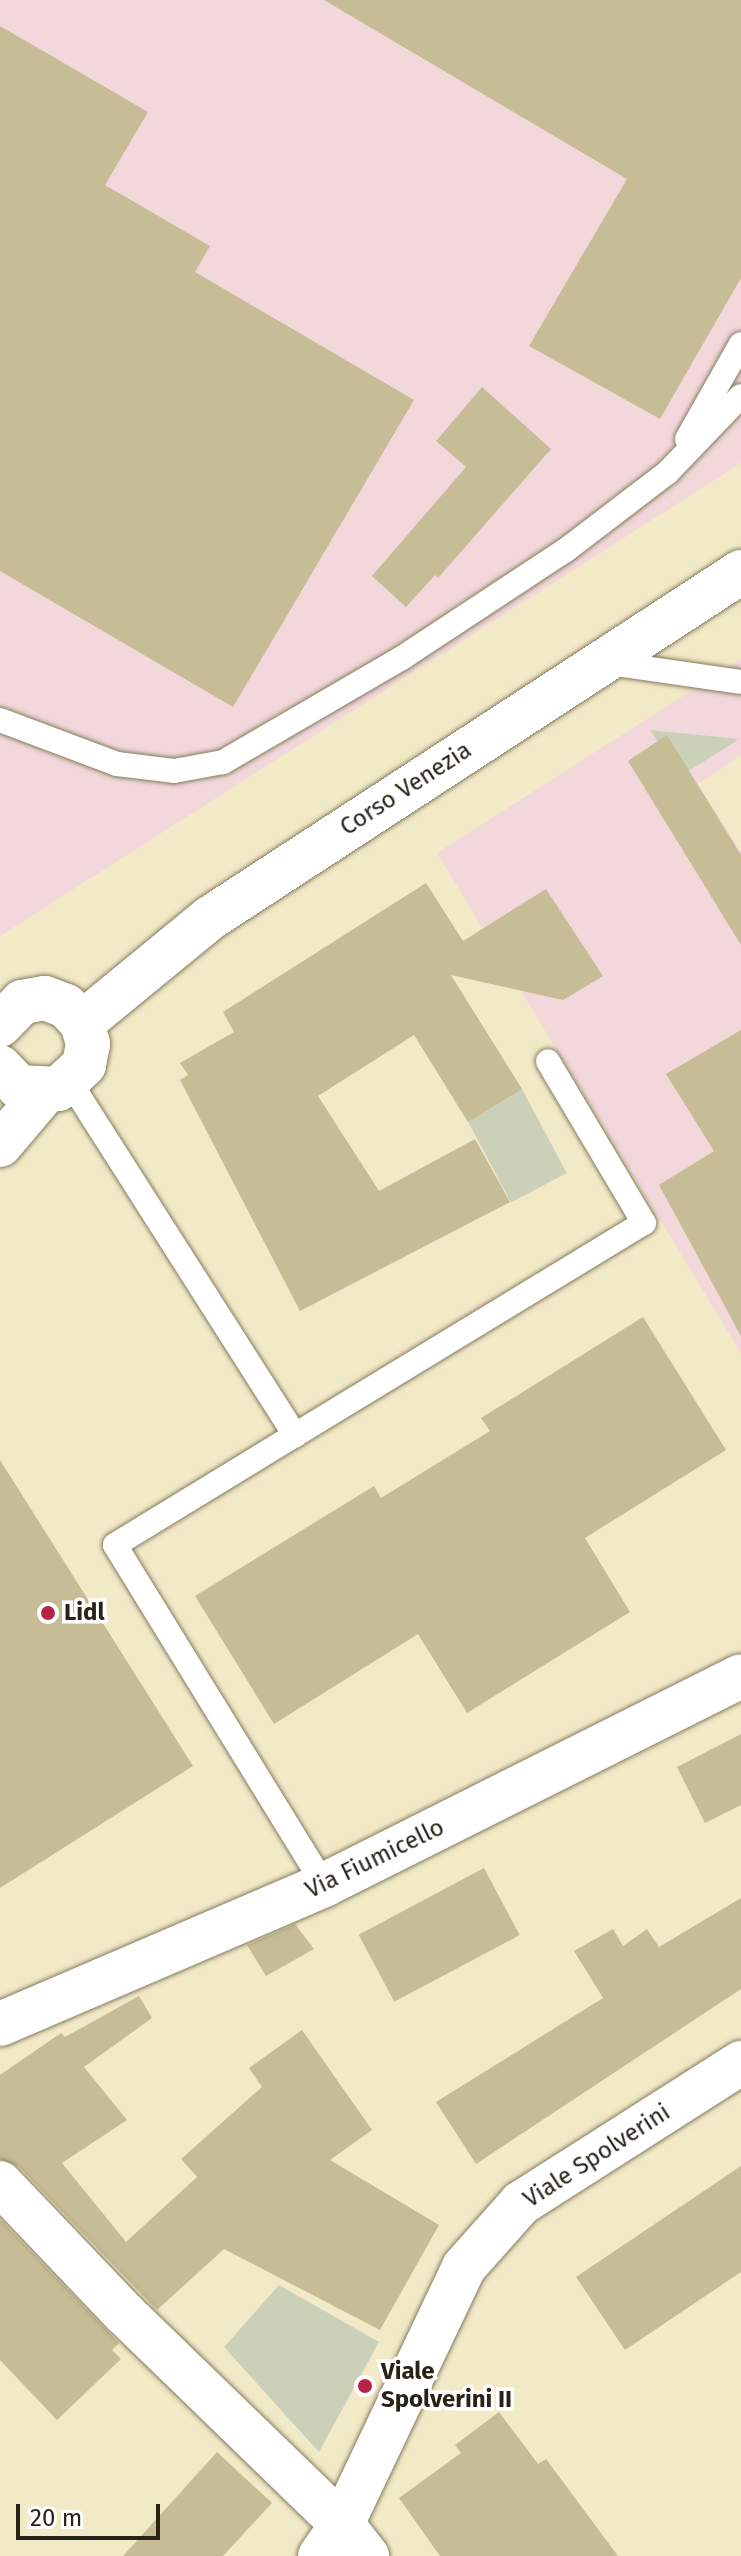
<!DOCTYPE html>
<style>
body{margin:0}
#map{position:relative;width:741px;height:2556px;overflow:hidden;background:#f2e9c7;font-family:"Fira Sans",sans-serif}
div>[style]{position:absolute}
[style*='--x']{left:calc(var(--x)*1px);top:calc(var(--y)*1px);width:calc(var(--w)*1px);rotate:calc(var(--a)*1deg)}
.industrial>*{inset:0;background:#f2d7db}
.green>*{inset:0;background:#cbd1b9;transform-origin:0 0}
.building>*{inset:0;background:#c6bc95;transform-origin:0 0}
.roads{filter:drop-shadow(0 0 2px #847d5e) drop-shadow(0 0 2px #847d5e)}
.service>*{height:24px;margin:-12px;padding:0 12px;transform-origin:12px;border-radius:12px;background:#fff}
.minor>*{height:44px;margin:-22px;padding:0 22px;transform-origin:22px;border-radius:22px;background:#fff}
.primary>*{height:44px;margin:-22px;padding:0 22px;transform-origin:22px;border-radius:22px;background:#fff}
.dots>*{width:22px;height:22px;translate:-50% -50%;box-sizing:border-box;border:4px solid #fff;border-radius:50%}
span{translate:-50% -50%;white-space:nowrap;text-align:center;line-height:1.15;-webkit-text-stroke:7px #fff;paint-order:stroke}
.street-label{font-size:24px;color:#272417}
.poi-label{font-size:24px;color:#272417;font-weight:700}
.left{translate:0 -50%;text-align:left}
.scale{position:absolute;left:16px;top:2504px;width:144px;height:36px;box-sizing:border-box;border:4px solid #272417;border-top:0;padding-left:10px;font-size:24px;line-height:28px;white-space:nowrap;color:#272417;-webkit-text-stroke:6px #fff;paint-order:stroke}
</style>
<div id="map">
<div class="industrial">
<div style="clip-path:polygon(0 0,741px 0,741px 463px,0 936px)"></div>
<div style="clip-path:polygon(741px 659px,741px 755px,698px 784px,741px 852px,741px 1353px,437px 853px)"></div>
</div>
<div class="green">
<div style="clip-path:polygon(650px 730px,739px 739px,681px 776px)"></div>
<div style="left:522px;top:1089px;width:95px;height:63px;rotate:62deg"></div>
<div style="clip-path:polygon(279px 2285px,379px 2342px,319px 2452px,224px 2347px)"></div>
</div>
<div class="building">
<div style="clip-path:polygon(324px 0,741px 0,741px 278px,660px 419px,529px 346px,627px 179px)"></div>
<div style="clip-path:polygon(0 26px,148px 112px,105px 185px,210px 246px,195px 272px,414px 400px,233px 707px,0 571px)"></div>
<div style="clip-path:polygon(482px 387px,551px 449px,438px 578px,435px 575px,406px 607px,372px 576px,466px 467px,436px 441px)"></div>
<div style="clip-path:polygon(667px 735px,741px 855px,741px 945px,628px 761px)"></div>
<div style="clip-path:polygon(426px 883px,463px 941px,546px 889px,603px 976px,563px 1000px,451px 975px,522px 1089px,468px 1122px,414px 1035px,318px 1096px,379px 1191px,475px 1139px,510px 1202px,300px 1311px,180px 1080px,188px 1075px,180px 1063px,234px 1032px,223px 1012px)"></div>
<div style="clip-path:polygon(741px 1030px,741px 1336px,659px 1185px,714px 1151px,666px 1074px)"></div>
<div style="clip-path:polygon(643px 1317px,726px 1450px,585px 1538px,630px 1612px,467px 1713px,418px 1634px,274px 1724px,195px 1596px,374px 1486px,381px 1498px,490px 1431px,481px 1418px)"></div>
<div style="clip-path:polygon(0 1460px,193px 1766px,0 1888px)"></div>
<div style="clip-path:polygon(741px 1734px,741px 1805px,705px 1823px,677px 1767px)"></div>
<div style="left:484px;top:1868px;width:76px;height:142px;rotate:62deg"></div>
<div style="clip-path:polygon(741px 1898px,741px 1989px,476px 2164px,436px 2102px,603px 1998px,574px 1951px,613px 1929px,623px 1946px,647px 1929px,659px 1947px)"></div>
<div style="clip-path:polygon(295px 1924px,314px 1949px,266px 1976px,247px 1945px)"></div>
<div style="clip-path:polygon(139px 1996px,152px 2018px,84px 2067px,127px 2120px,62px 2163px,126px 2242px,197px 2177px,181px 2159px,262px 2087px,249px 2068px,302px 2030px,372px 2130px,330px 2160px,439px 2225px,380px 2330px,224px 2249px,157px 2310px,18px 2166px,0 2159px,0 2075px,61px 2033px,65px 2037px)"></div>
<div style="clip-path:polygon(741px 2166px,741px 2272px,625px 2350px,576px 2277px)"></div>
<div style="clip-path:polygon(0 2219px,119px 2343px,112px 2350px,121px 2359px,57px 2420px,0 2360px)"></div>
<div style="clip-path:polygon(499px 2412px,538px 2464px,546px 2459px,618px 2556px,440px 2556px,399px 2498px,461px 2453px,455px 2445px)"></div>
<div style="clip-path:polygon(217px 2452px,272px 2503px,223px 2556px,123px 2556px)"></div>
</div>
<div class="roads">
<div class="service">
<div style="--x:687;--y:439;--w:109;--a:-60.4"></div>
<div style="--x:603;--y:662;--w:139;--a:8.2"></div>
<div style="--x:0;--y:720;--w:125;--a:20.6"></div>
<div style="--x:117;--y:764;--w:57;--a:7"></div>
<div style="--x:174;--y:771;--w:50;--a:-10.4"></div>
<div style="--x:223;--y:762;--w:207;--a:-30.2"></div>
<div style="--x:402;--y:658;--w:196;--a:-33.4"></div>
<div style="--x:566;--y:550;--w:128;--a:-37.4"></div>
<div style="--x:668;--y:472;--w:105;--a:-46.2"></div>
<div style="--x:70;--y:1082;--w:419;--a:57.5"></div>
<div style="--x:295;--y:1435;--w:408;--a:-31.3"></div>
<div style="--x:644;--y:1223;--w:188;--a:-120.7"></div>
<div style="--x:295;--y:1435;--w:211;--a:148.6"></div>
<div style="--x:115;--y:1545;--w:399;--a:58.4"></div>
</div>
<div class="minor">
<div style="--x:0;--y:1145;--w:70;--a:-49.7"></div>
<div style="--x:0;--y:2024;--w:353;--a:-23.2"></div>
<div style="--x:324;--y:1885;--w:466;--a:-26.6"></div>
<div style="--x:0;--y:2183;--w:180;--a:46.4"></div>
<div style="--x:124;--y:2313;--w:303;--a:44.1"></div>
<div style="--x:342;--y:2524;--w:41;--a:52"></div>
<div style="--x:320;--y:2556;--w:39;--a:-55"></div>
<div style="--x:342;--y:2524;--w:284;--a:-64.6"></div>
<div style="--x:464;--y:2267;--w:86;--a:-48.3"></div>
<div style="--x:521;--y:2203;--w:261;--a:-32.5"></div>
</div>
<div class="primary">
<div style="--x:82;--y:1023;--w:166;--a:-39.4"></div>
<div style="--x:210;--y:918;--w:634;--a:-33.09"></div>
<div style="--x:0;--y:1025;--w:32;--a:-46"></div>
<div style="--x:22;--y:1002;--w:23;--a:-10"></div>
<div style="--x:45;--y:998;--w:22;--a:21"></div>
<div style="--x:66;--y:1006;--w:23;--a:47"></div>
<div style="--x:82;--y:1023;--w:22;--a:74"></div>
<div style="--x:88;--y:1044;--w:21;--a:101"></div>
<div style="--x:84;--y:1065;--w:35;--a:137"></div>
<div style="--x:58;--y:1089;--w:39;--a:-177"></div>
<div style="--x:19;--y:1087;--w:28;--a:-134"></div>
</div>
</div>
<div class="dots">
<div style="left:48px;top:1613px;background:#b62445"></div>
<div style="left:365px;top:2386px;background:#b62445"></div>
</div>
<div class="street-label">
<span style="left:406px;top:789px;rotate:-33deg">Corso Venezia</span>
<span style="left:375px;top:1859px;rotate:-26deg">Via Fiumicello</span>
<span style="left:597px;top:2156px;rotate:-33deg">Viale Spolverini</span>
</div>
<div class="poi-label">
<span class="left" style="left:64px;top:1613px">Lidl</span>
<span class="left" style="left:381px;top:2386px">Viale<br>Spolverini II</span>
</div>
<div class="scale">20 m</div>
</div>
